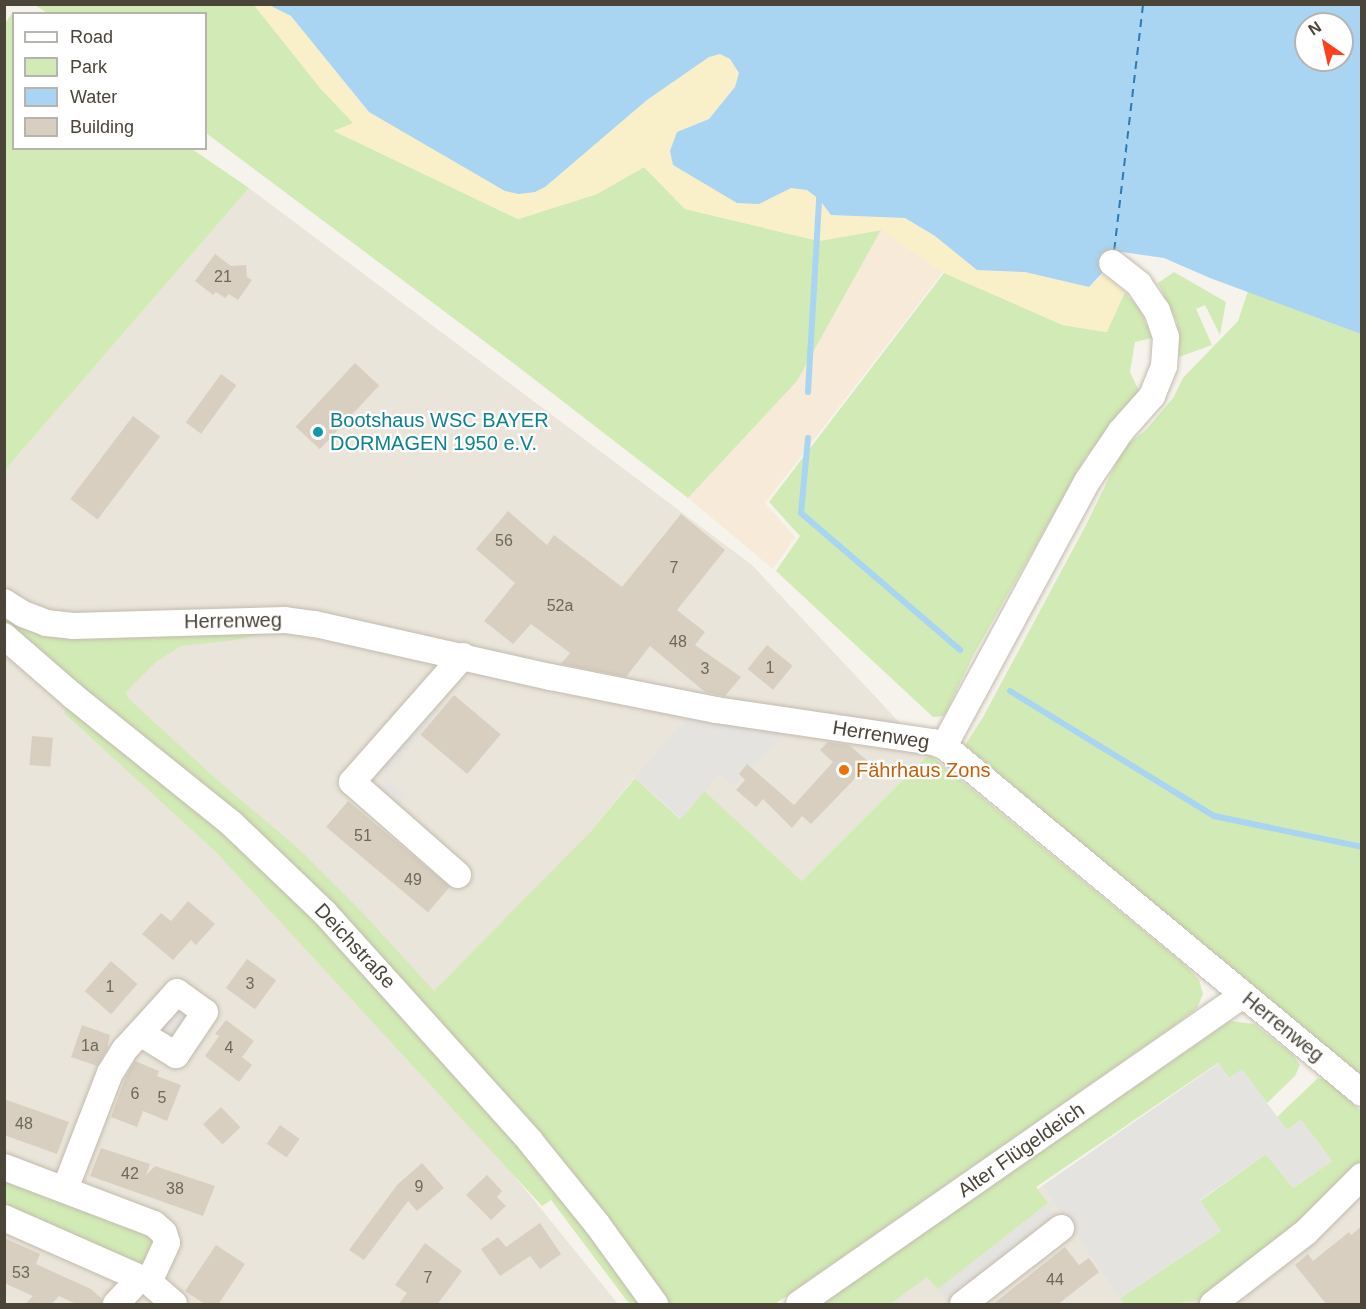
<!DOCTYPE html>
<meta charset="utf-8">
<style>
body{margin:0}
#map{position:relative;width:1366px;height:1309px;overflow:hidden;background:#f6f3ec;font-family:Arial,sans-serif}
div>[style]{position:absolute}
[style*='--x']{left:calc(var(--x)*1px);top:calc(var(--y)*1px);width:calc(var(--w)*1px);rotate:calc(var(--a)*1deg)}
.residential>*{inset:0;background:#eae5da}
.commercial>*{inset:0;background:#f7ead8}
.green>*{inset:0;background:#d2eab5}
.sand>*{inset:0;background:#f9efc9}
.parking>*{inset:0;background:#e5e3e0;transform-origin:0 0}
.water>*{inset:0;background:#a9d4f2}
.stream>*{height:6px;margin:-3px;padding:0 3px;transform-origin:3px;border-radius:3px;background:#a9d4f2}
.ferry>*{height:1.5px;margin-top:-0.75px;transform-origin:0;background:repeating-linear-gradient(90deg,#2e7ab2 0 8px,transparent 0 14px)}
.building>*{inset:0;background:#d8cfc1;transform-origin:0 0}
.roads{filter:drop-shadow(0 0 2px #c2bbae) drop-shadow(0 0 2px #c2bbae)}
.minor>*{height:26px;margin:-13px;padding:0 13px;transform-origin:13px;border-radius:13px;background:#fff}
.dots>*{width:16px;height:16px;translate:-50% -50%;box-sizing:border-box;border:3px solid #fff;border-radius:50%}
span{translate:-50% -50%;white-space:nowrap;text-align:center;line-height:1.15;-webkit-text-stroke:4.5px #fff;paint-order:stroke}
.number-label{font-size:16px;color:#6e675b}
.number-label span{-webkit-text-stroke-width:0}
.culture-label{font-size:20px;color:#0d838f}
.left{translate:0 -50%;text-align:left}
.street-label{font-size:20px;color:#4b4439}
.food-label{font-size:20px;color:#c56008}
.frame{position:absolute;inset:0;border:6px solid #4b4439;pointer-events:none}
.legend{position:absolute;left:12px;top:12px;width:195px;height:138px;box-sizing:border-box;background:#fff;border:2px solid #b7b4b0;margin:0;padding:8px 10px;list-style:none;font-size:18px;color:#4b4439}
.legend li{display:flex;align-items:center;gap:12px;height:30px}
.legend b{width:30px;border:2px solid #b7b4b0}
.north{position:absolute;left:1294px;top:12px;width:60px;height:60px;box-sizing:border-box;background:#fff;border:2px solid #b7b4b0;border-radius:50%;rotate:326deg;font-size:16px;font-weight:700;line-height:24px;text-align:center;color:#4b4439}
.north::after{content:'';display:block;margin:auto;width:21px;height:27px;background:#fc3f1d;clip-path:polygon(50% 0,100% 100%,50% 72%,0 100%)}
</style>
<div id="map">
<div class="residential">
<div style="clip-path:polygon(249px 188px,752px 565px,929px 754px,802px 881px,704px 792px,634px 778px,591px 831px,397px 1031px,618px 1304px,5px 1304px,5px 470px)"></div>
<div style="clip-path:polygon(1361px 1167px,1361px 1304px,1166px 1304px,1168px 1303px)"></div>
<div style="clip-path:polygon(1042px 1186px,1125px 1304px,864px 1304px)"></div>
</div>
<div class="commercial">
<div style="clip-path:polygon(881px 230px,943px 272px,765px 503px,795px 537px,773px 569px,688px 498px,797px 381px)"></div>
</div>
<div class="green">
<div style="clip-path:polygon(35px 5px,254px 5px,321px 89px,354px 123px,334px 131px,518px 219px,597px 194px,644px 167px,685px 209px,819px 241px,881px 230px,797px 381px,688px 498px,504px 356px,206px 133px,206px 14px,47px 13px)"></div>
<div style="clip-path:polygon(13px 12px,15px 13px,14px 148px,192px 149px,249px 188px,5px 470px,4px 25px)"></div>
<div style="clip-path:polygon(1174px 272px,1226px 302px,1220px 335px,1205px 305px,1196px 309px,1212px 345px,1179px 357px,1177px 322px,1158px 283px)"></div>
<div style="clip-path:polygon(944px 273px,1063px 325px,1106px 332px,1125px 292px,1140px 310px,1152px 338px,1135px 342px,1130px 372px,1141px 395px,1087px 455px,974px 654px,944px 716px,933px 717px,776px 571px,800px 536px,769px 502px)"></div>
<div style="clip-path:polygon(1248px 291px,1361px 334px,1361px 1078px,965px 745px,983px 717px,1086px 525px,1124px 447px,1146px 430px,1173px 398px,1183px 378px,1238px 321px)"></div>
<div style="clip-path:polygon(4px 611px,291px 627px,236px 640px,181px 646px,157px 661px,126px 692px,128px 698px,215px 778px,300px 850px,361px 911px,434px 991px,591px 831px,635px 778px,680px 819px,704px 791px,802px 881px,929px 754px,1185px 965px,1199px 980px,1203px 994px,1197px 1008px,1171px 1028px,775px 1304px,664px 1304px,475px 1067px,5px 627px)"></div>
<div style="clip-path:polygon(66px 706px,218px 824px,302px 902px,552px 1180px,642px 1303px,631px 1304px,627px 1301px,551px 1200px,542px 1206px,215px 851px,64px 713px)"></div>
<div style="clip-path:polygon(1230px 1021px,1254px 1024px,1292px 1054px,1300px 1065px,1295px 1076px,1267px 1103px,1242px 1070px,1229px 1078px,1218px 1063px,1036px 1187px,1048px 1203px,938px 1289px,927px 1277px,890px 1304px,821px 1304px)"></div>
<div style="clip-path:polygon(1318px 1078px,1325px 1079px,1361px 1111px,1361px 1167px,1214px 1298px,1166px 1304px,1125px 1304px,1120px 1298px,1221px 1231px,1200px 1201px,1266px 1154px,1293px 1188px,1332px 1161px,1301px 1120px,1287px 1130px,1277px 1117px)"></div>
<div style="clip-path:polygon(5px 1178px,153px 1233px,157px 1241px,145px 1268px,5px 1207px)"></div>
</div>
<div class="sand">
<div style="clip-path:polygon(254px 5px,269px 5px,291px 16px,369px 112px,545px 187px,647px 100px,709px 57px,720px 54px,730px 59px,739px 73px,735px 87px,709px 119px,677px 132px,758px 204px,791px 188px,807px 190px,819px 199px,831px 215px,905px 218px,935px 236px,977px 270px,1025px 272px,1089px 287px,1103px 275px,1125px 292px,1107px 332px,1063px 325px,944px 273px,881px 230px,819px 241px,685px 209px,644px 167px,597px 194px,518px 219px,334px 131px,353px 123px,321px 89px)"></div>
</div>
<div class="parking">
<div style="clip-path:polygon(429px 702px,439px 711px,388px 775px,375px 764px)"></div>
<div style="clip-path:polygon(688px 716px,787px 731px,734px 786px,720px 773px,681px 819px,635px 778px)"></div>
<div style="left:387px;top:780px;width:25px;height:16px;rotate:42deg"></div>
<div style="clip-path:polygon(174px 1007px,189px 1015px,167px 1039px,151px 1032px)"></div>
<div style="clip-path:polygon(1219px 1063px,1229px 1078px,1242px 1069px,1287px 1130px,1301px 1120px,1332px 1161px,1293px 1188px,1266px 1154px,1200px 1200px,1221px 1231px,1120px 1298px,1042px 1186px)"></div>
<div style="left:1046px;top:1205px;width:18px;height:137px;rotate:52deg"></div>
</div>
<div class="water">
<div style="clip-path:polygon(evenodd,269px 5px,1361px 5px,1361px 334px,1210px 278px,1164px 258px,1122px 252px,1089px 287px,1025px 272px,977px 270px,935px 236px,905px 218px,831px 215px,819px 199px,807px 190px,791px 188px,759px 204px,737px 203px,673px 165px,670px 151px,677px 132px,709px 119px,735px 87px,739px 73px,730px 59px,720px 54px,709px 57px,647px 100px,545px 187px,535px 192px,519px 194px,505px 191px,369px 112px,291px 16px,269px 5px,1306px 24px,1342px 24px,1342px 60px,1306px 60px,1306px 24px)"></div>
</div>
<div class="stream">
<div style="--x:808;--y:392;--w:193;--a:-86.7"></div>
<div style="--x:819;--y:199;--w:8;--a:-67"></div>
<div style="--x:808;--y:438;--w:75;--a:95.3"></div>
<div style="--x:801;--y:513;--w:210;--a:40.7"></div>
<div style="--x:1010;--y:691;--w:239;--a:31.5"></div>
<div style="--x:1214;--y:816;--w:151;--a:11.8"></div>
</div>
<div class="ferry">
<div style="--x:1114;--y:250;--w:248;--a:-83.3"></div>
</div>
<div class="building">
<div style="clip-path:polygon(215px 254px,231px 266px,246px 265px,247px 277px,252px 280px,238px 300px,229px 294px,225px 298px,216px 292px,213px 295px,195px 281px)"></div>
<div style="left:355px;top:363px;width:33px;height:87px;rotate:43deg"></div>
<div style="left:221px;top:374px;width:19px;height:60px;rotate:36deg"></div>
<div style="left:133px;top:416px;width:34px;height:104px;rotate:37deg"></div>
<div style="clip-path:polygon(508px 511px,547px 545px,554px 535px,622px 587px,681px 514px,725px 550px,677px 610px,705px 632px,695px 645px,741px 677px,725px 696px,705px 692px,650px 646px,626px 677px,561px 664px,570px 653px,531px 624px,513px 644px,484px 621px,515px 583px,476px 549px)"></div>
<div style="left:767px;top:645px;width:33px;height:31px;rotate:39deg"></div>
<div style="left:454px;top:695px;width:61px;height:52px;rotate:40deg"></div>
<div style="left:32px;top:736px;width:21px;height:29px;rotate:5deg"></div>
<div style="clip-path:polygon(828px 742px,849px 745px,870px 763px,811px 824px,802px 816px,792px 828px,763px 799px,756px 807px,736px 790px,745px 780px,739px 774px,747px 764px,794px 805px,833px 762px,820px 750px)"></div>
<div style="left:348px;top:801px;width:133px;height:34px;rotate:40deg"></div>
<div style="clip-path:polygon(188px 901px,215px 924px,196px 945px,191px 940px,173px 960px,142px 934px,161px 913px,171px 921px)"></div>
<div style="left:247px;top:959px;width:36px;height:36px;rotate:36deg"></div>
<div style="left:111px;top:961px;width:35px;height:40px;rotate:41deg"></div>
<div style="clip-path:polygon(226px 1020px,254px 1041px,242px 1057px,252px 1065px,239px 1082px,205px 1056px,219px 1036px,215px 1034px)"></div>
<div style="clip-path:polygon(82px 1025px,110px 1035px,107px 1050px,97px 1066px,71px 1057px)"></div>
<div style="clip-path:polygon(135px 1061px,159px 1071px,157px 1076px,181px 1085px,167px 1121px,143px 1111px,137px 1127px,111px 1117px,126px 1076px)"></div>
<div style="clip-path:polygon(4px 1099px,69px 1122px,57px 1154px,4px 1135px)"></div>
<div style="left:221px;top:1107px;width:28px;height:25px;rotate:46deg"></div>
<div style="left:280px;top:1125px;width:24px;height:23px;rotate:35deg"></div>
<div style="clip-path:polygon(101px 1148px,150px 1164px,146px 1175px,155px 1166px,215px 1186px,203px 1216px,90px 1176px)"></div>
<div style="clip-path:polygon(422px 1163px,444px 1188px,417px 1211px,408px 1201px,364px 1260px,349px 1250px,397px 1185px)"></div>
<div style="clip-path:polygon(487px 1175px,502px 1191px,497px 1197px,506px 1206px,491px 1220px,466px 1195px)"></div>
<div style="clip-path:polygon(540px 1223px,561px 1254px,540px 1269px,530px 1256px,500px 1276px,481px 1249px,498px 1237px,506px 1247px)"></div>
<div style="clip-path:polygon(1362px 1226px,1362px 1305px,1327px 1305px,1295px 1265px,1308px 1254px,1313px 1261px,1349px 1232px,1351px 1235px)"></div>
<div style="clip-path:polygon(4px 1238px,40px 1254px,36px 1264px,91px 1289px,102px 1299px,101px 1305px,78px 1305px,59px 1296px,51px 1305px,24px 1305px,33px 1296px,4px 1283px)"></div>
<div style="clip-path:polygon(425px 1243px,462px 1271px,437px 1305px,398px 1305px,407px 1293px,395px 1285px)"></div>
<div style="clip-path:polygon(216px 1245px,245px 1264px,218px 1305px,206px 1305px,185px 1291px)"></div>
<div style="clip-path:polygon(1065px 1247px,1079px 1265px,1089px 1258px,1099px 1272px,1057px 1305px,992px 1305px)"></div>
</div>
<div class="roads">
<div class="minor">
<div style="--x:4;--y:602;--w:22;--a:32"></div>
<div style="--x:23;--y:614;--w:25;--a:21"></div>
<div style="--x:46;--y:623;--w:27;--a:6"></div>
<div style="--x:73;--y:626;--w:212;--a:-1.6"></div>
<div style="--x:285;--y:620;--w:30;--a:8"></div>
<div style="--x:315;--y:624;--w:242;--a:12.7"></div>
<div style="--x:551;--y:677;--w:168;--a:11.3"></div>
<div style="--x:716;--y:710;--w:219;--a:8.4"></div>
<div style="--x:933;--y:742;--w:12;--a:20"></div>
<div style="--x:944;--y:746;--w:543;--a:39.7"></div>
<div style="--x:4;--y:636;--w:91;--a:41"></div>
<div style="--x:73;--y:696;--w:203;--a:38.8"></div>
<div style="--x:231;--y:823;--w:130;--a:43.8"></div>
<div style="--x:325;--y:913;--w:307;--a:48"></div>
<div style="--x:530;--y:1141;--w:107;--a:51.1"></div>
<div style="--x:597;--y:1224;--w:99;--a:54.1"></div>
<div style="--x:944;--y:746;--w:302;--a:-61.6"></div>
<div style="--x:1088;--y:480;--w:59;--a:-56"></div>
<div style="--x:1121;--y:431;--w:47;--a:-48.5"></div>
<div style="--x:1152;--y:396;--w:32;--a:-68"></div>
<div style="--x:1164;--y:366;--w:29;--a:-86"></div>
<div style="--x:1166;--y:337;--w:28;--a:-109"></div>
<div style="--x:1157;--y:311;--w:32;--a:-124"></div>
<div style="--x:1139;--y:284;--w:34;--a:-142"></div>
<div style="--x:458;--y:875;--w:141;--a:-138.7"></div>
<div style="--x:352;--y:782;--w:168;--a:-48.6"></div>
<div style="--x:4;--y:1167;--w:160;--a:20.8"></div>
<div style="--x:154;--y:1224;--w:13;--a:42"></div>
<div style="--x:164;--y:1233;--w:10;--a:73"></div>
<div style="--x:167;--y:1243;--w:43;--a:114.8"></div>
<div style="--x:149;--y:1282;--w:33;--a:41"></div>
<div style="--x:65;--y:1189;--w:124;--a:-68.8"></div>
<div style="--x:110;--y:1073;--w:28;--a:-58"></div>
<div style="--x:125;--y:1049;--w:22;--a:-47"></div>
<div style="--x:140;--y:1033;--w:55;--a:-47.9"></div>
<div style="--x:177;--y:992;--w:34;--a:36"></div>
<div style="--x:205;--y:1012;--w:52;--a:124"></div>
<div style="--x:176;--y:1055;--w:42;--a:-148.6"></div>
<div style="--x:4;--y:1218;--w:158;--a:23.8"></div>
<div style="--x:116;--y:1304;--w:35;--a:-47"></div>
<div style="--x:799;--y:1304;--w:541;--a:-34.84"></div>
<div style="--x:963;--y:1304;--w:124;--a:-37.8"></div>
<div style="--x:1213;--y:1304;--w:118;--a:-37.7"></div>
<div style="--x:1306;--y:1232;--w:79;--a:-45"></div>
</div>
</div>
<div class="dots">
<div style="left:318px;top:432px;background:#0f9aa8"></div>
<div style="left:844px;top:770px;background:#e8710a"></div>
</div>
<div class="number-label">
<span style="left:223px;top:277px">21</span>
<span style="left:504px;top:541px">56</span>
<span style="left:674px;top:568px">7</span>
<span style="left:560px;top:606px">52a</span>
<span style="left:678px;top:642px">48</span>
<span style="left:770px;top:668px">1</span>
<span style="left:705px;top:669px">3</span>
<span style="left:363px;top:836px">51</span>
<span style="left:413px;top:880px">49</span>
<span style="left:250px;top:984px">3</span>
<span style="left:110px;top:987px">1</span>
<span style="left:90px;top:1046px">1a</span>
<span style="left:229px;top:1048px">4</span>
<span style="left:135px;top:1094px">6</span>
<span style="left:162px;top:1098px">5</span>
<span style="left:24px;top:1124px">48</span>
<span style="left:130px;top:1174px">42</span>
<span style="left:419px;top:1187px">9</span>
<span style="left:175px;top:1189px">38</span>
<span style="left:21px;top:1273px">53</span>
<span style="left:428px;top:1278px">7</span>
<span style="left:1055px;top:1280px">44</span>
</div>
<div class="culture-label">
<span class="left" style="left:330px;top:432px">Bootshaus WSC BAYER<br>DORMAGEN 1950 e.V.</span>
</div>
<div class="street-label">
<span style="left:233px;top:621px;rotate:-1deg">Herrenweg</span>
<span style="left:881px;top:735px;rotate:9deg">Herrenweg</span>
<span style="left:355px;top:946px;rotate:47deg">Deichstraße</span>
<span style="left:1283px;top:1027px;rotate:39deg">Herrenweg</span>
<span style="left:1021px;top:1150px;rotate:-35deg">Alter Flügeldeich</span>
</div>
<div class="food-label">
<span class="left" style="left:856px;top:770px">Fährhaus Zons</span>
</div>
<div class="frame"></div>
<ul class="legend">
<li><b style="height:8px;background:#fff"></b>Road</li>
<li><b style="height:16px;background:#d2eab5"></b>Park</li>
<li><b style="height:16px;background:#a9d4f2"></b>Water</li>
<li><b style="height:16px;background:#d8cfc1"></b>Building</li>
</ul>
<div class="north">N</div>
</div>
